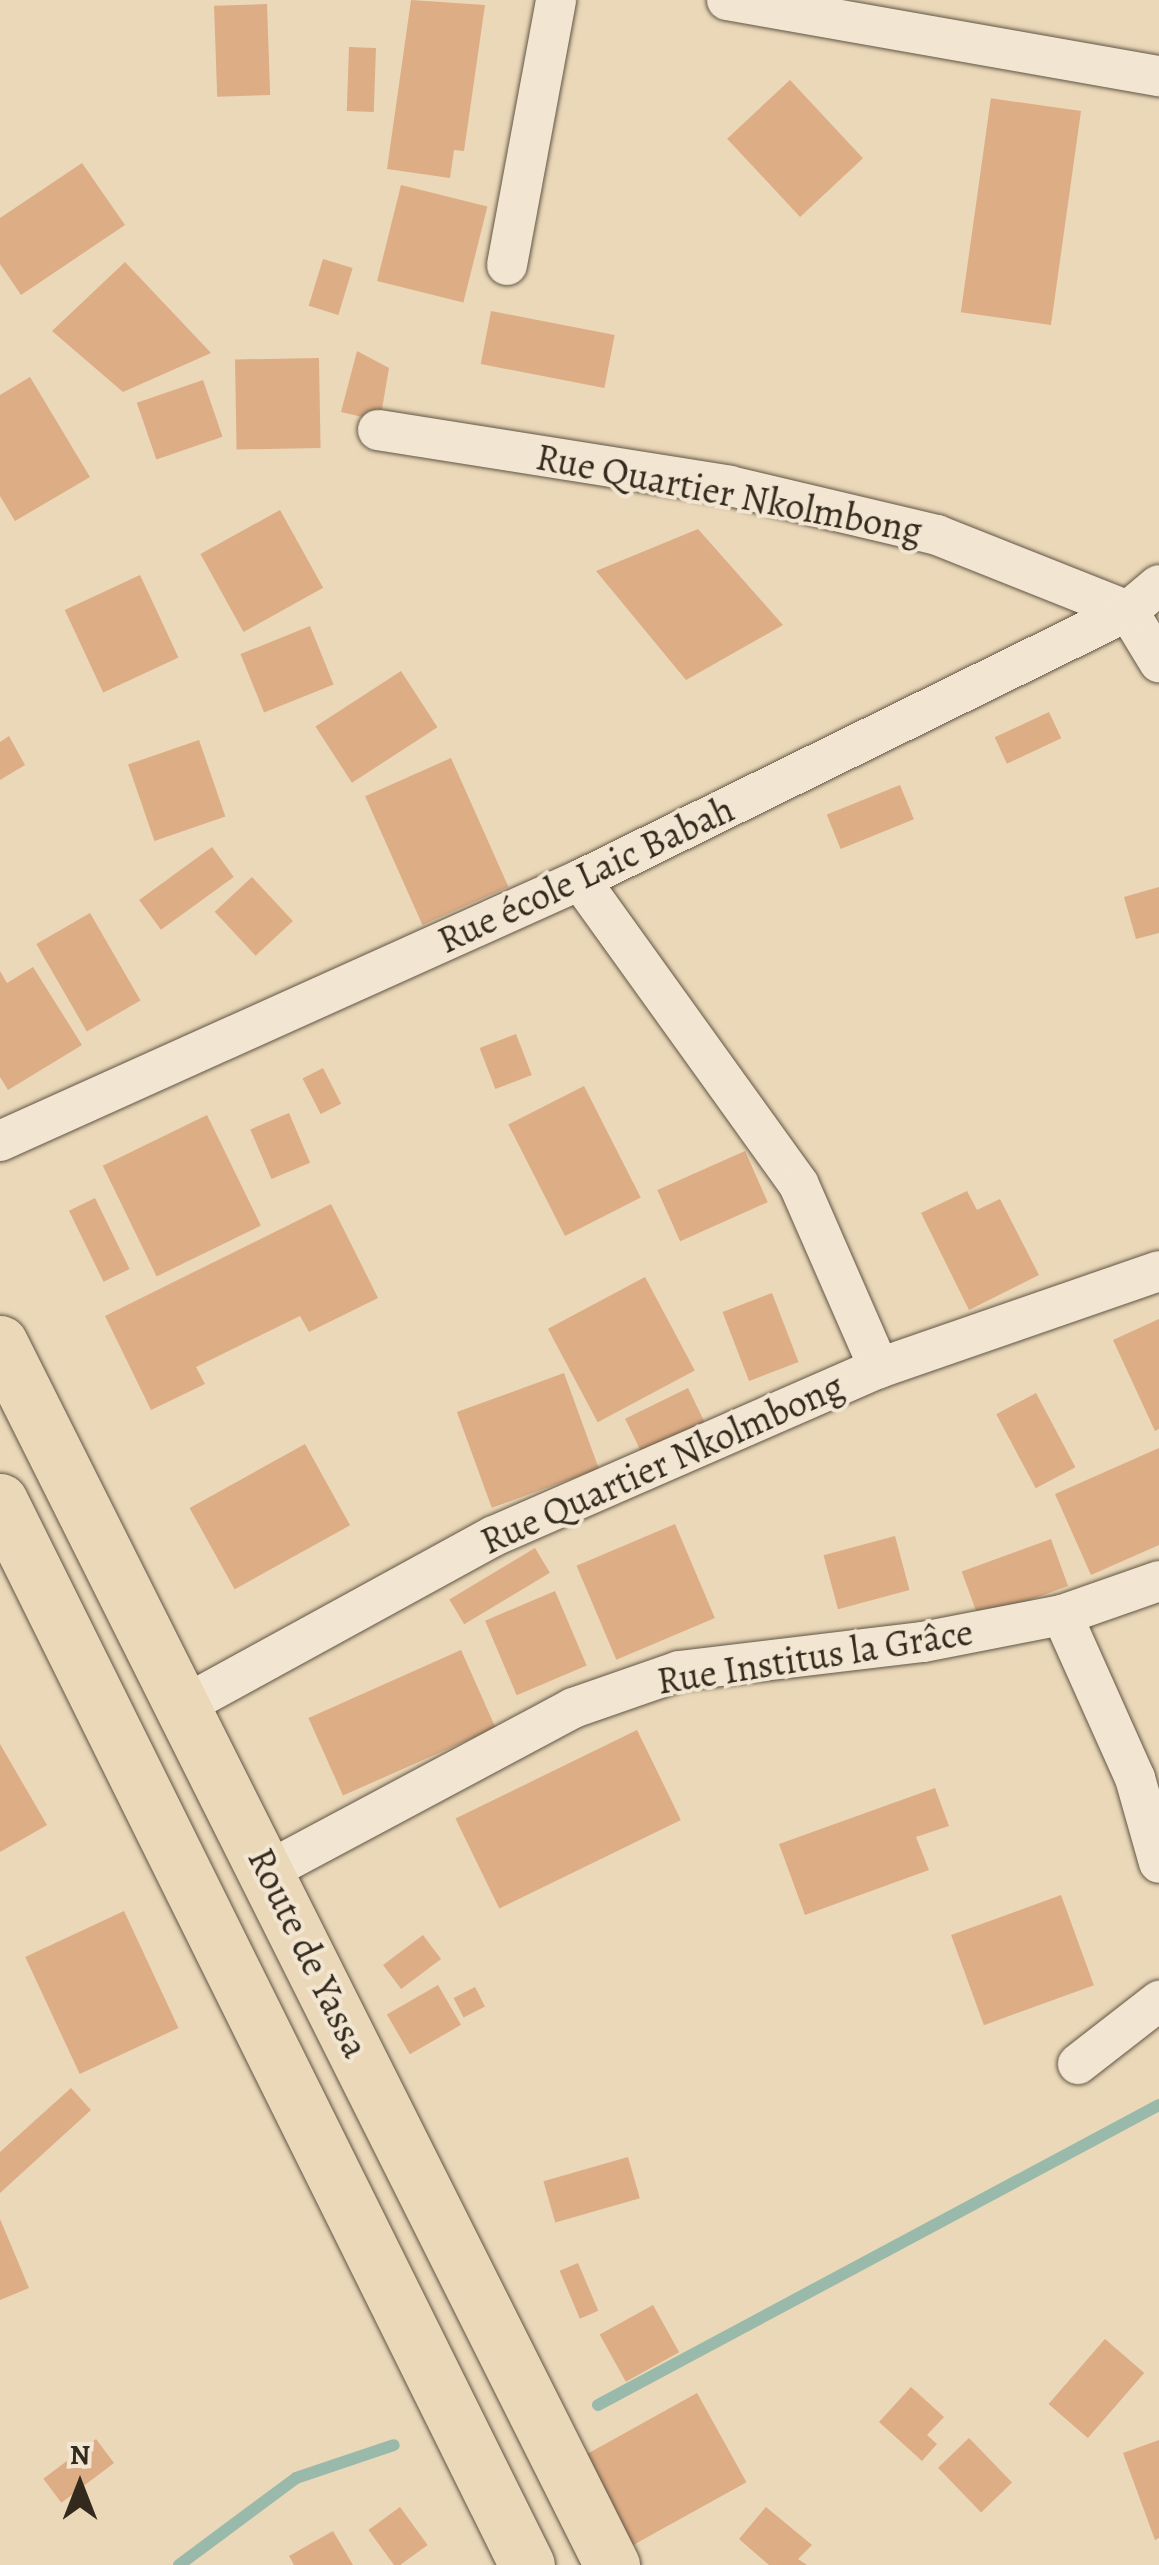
<!DOCTYPE html>
<meta charset="utf-8">
<style>
body{margin:0}
#map{position:relative;width:1159px;height:2565px;overflow:hidden;background:#ebd8b9;font-family:Alegreya,serif}
div>[style]{position:absolute}
[style*='--x']{left:calc(var(--x)*1px);top:calc(var(--y)*1px);width:calc(var(--w)*1px);rotate:calc(var(--a)*1deg)}
.stream>*{height:12px;margin:-6px;padding:0 6px;transform-origin:6px;border-radius:6px;background:#99baab}
.building>*{inset:0;background:#ddad86;transform-origin:0 0}
.roads{filter:drop-shadow(0 0 2px #615644) drop-shadow(0 0 2px #615644)}
.minor>*{height:40px;margin:-20px;padding:0 20px;transform-origin:20px;border-radius:20px;background:#f2e6d2}
.primary>*{height:55px;margin:-27.5px;padding:0 27.5px;transform-origin:27.5px;border-radius:27.5px;background:#ebd8b9}
span{translate:-50% -50%;white-space:nowrap;text-align:center;line-height:1.15;-webkit-text-stroke:8px #f2e6d2;paint-order:stroke}
.street-label{font-size:38px;color:#332a1d}
.north{position:absolute;left:30px;top:2435px;width:100px;height:100px;-webkit-text-stroke:8px #f2e6d2;paint-order:stroke;rotate:0deg;font-size:28px;font-weight:700;line-height:40px;text-align:center;color:#332a1d}
.north::after{content:'';display:block;margin:auto;width:35px;height:45px;background:#332a1d;clip-path:polygon(50% 0,100% 100%,50% 72%,0 100%)}
</style>
<div id="map">
<div class="stream">
<div style="--x:598;--y:2405;--w:636;--a:-28.14"></div>
<div style="--x:179;--y:2565;--w:146;--a:-36.6"></div>
<div style="--x:296;--y:2478;--w:103;--a:-18.6"></div>
</div>
<div class="building">
<div style="clip-path:polygon(411px 0,485px 5px,464px 151px,454px 150px,450px 178px,387px 169px)"></div>
<div style="left:267px;top:4px;width:91px;height:53px;rotate:88deg"></div>
<div style="left:349px;top:47px;width:27px;height:64px;rotate:2deg"></div>
<div style="left:790px;top:80px;width:107px;height:86px;rotate:47deg"></div>
<div style="left:1081px;top:111px;width:216px;height:91px;rotate:98deg"></div>
<div style="clip-path:polygon(82px 163px,125px 225px,21px 295px,0 264px,0 218px)"></div>
<div style="left:401px;top:185px;width:89px;height:99px;rotate:14deg"></div>
<div style="left:323px;top:259px;width:31px;height:49px;rotate:17deg"></div>
<div style="clip-path:polygon(125px 262px,211px 353px,123px 392px,52px 331px)"></div>
<div style="left:491px;top:311px;width:126px;height:54px;rotate:11deg"></div>
<div style="clip-path:polygon(357px 351px,389px 368px,380px 421px,341px 412px)"></div>
<div style="left:319px;top:358px;width:90px;height:84px;rotate:89deg"></div>
<div style="clip-path:polygon(30px 377px,90px 477px,15px 521px,0 496px,0 395px)"></div>
<div style="left:203px;top:380px;width:60px;height:70px;rotate:71deg"></div>
<div style="left:280px;top:510px;width:89px;height:91px;rotate:61deg"></div>
<div style="clip-path:polygon(698px 529px,783px 625px,686px 680px,596px 571px)"></div>
<div style="left:140px;top:575px;width:91px;height:83px;rotate:65deg"></div>
<div style="left:310px;top:626px;width:63px;height:75px;rotate:68deg"></div>
<div style="left:401px;top:671px;width:67px;height:102px;rotate:57deg"></div>
<div style="left:1049px;top:712px;width:29px;height:60px;rotate:65deg"></div>
<div style="clip-path:polygon(9px 736px,25px 765px,0 780px,0 742px)"></div>
<div style="left:199px;top:740px;width:81px;height:75px;rotate:71deg"></div>
<div style="left:451px;top:758px;width:141px;height:94px;rotate:66deg"></div>
<div style="left:900px;top:785px;width:37px;height:79px;rotate:68deg"></div>
<div style="left:212px;top:847px;width:37px;height:90px;rotate:54deg"></div>
<div style="left:252px;top:877px;width:60px;height:51px;rotate:47deg"></div>
<div style="clip-path:polygon(1159px 887px,1159px 933px,1136px 939px,1124px 897px)"></div>
<div style="left:90px;top:913px;width:101px;height:62px;rotate:60deg"></div>
<div style="clip-path:polygon(33px 967px,82px 1045px,8px 1090px,0 1077px,0 971px,7px 983px)"></div>
<div style="left:516px;top:1034px;width:44px;height:39px;rotate:69deg"></div>
<div style="left:323px;top:1068px;width:40px;height:23px;rotate:63deg"></div>
<div style="left:584px;top:1086px;width:125px;height:85px;rotate:63deg"></div>
<div style="left:289px;top:1113px;width:54px;height:42px;rotate:67deg"></div>
<div style="left:207px;top:1115px;width:123px;height:116px;rotate:64deg"></div>
<div style="left:745px;top:1151px;width:56px;height:96px;rotate:66deg"></div>
<div style="clip-path:polygon(967px 1191px,977px 1210px,1000px 1199px,1039px 1275px,969px 1310px,921px 1213px)"></div>
<div style="left:95px;top:1198px;width:79px;height:29px;rotate:64deg"></div>
<div style="clip-path:polygon(331px 1204px,378px 1298px,309px 1332px,300px 1316px,196px 1367px,205px 1384px,151px 1410px,105px 1316px)"></div>
<div style="left:645px;top:1277px;width:106px;height:110px;rotate:62deg"></div>
<div style="left:772px;top:1293px;width:74px;height:53px;rotate:69deg"></div>
<div style="clip-path:polygon(1159px 1319px,1159px 1429px,1155px 1431px,1113px 1340px)"></div>
<div style="left:564px;top:1373px;width:102px;height:114px;rotate:70deg"></div>
<div style="left:688px;top:1388px;width:55px;height:70px;rotate:64deg"></div>
<div style="left:1036px;top:1393px;width:84px;height:45px;rotate:62deg"></div>
<div style="left:305px;top:1444px;width:93px;height:132px;rotate:61deg"></div>
<div style="clip-path:polygon(1159px 1448px,1159px 1545px,1091px 1575px,1055px 1494px)"></div>
<div style="left:675px;top:1524px;width:102px;height:107px;rotate:67deg"></div>
<div style="left:895px;top:1536px;width:56px;height:74px;rotate:75deg"></div>
<div style="left:1051px;top:1539px;width:50px;height:95px;rotate:70deg"></div>
<div style="left:535px;top:1548px;width:29px;height:100px;rotate:59deg"></div>
<div style="left:555px;top:1591px;width:81px;height:76px;rotate:67deg"></div>
<div style="left:461px;top:1650px;width:85px;height:167px;rotate:66deg"></div>
<div style="left:637px;top:1730px;width:100px;height:202px;rotate:64deg"></div>
<div style="clip-path:polygon(0 1744px,47px 1825px,0 1852px)"></div>
<div style="clip-path:polygon(935px 1788px,949px 1826px,916px 1837px,929px 1870px,805px 1915px,779px 1844px)"></div>
<div style="left:1061px;top:1895px;width:96px;height:117px;rotate:70deg"></div>
<div style="left:124px;top:1911px;width:129px;height:109px;rotate:65deg"></div>
<div style="left:423px;top:1935px;width:30px;height:50px;rotate:53deg"></div>
<div style="left:438px;top:1985px;width:46px;height:59px;rotate:60deg"></div>
<div style="left:475px;top:1987px;width:22px;height:24px;rotate:63deg"></div>
<div style="clip-path:polygon(71px 2088px,91px 2110px,0 2193px,0 2152px)"></div>
<div style="left:628px;top:2157px;width:43px;height:88px;rotate:74deg"></div>
<div style="clip-path:polygon(0 2219px,29px 2288px,0 2300px)"></div>
<div style="left:578px;top:2263px;width:52px;height:20px;rotate:67deg"></div>
<div style="left:653px;top:2305px;width:54px;height:61px;rotate:61deg"></div>
<div style="left:1105px;top:2339px;width:52px;height:86px;rotate:41deg"></div>
<div style="clip-path:polygon(911px 2387px,944px 2417px,927px 2435px,937px 2444px,922px 2461px,879px 2422px)"></div>
<div style="left:697px;top:2393px;width:102px;height:134px;rotate:61deg"></div>
<div style="left:969px;top:2438px;width:62px;height:43px;rotate:46deg"></div>
<div style="left:96px;top:2439px;width:30px;height:66px;rotate:53deg"></div>
<div style="clip-path:polygon(1159px 2440px,1159px 2538px,1155px 2540px,1123px 2453px)"></div>
<div style="left:400px;top:2507px;width:47px;height:39px;rotate:54deg"></div>
<div style="clip-path:polygon(766px 2507px,812px 2545px,798px 2559px,807px 2565px,769px 2565px,739px 2539px)"></div>
<div style="clip-path:polygon(333px 2531px,353px 2565px,294px 2565px,289px 2556px)"></div>
</div>
<div class="roads">
<div class="minor">
<div style="--x:727;--y:0;--w:439;--a:10"></div>
<div style="--x:507;--y:265;--w:269;--a:-79.5"></div>
<div style="--x:378;--y:430;--w:356;--a:9"></div>
<div style="--x:730;--y:486;--w:213;--a:13.3"></div>
<div style="--x:937;--y:535;--w:206;--a:21.7"></div>
<div style="--x:1128;--y:611;--w:60;--a:58.7"></div>
<div style="--x:580;--y:880;--w:375;--a:54.3"></div>
<div style="--x:799;--y:1185;--w:200;--a:66.4"></div>
<div style="--x:0;--y:1141;--w:636;--a:-24.23"></div>
<div style="--x:580;--y:880;--w:610;--a:-26.15"></div>
<div style="--x:1128;--y:611;--w:40;--a:-40"></div>
<div style="--x:1062;--y:1615;--w:179;--a:65.9"></div>
<div style="--x:1135;--y:1778;--w:88;--a:74.2"></div>
<div style="--x:185;--y:1705;--w:352;--a:-28.7"></div>
<div style="--x:494;--y:1536;--w:420;--a:-23.6"></div>
<div style="--x:879;--y:1368;--w:296;--a:-19.1"></div>
<div style="--x:268;--y:1871;--w:346;--a:-28.1"></div>
<div style="--x:573;--y:1708;--w:112;--a:-19.2"></div>
<div style="--x:679;--y:1671;--w:246;--a:-6.8"></div>
<div style="--x:923;--y:1642;--w:142;--a:-11"></div>
<div style="--x:1062;--y:1615;--w:103;--a:-19.3"></div>
<div style="--x:1078;--y:2064;--w:103;--a:-37.9"></div>
</div>
<div class="primary">
<div style="--x:0;--y:1343;--w:1367;--a:63.4"></div>
<div style="--x:0;--y:1501;--w:1187;--a:63.65"></div>
</div>
</div>
<div class="street-label">
<span style="left:729px;top:494px;rotate:11deg">Rue Quartier Nkolmbong</span>
<span style="left:586px;top:875px;rotate:-25deg">Rue école Laic Babah</span>
<span style="left:662px;top:1464px;rotate:-24deg">Rue Quartier Nkolmbong</span>
<span style="left:815px;top:1657px;rotate:-9deg">Rue Institus la Grâce</span>
<span style="left:308px;top:1953px;rotate:64deg">Route de Yassa</span>
</div>
<div class="north">N</div>
</div>
